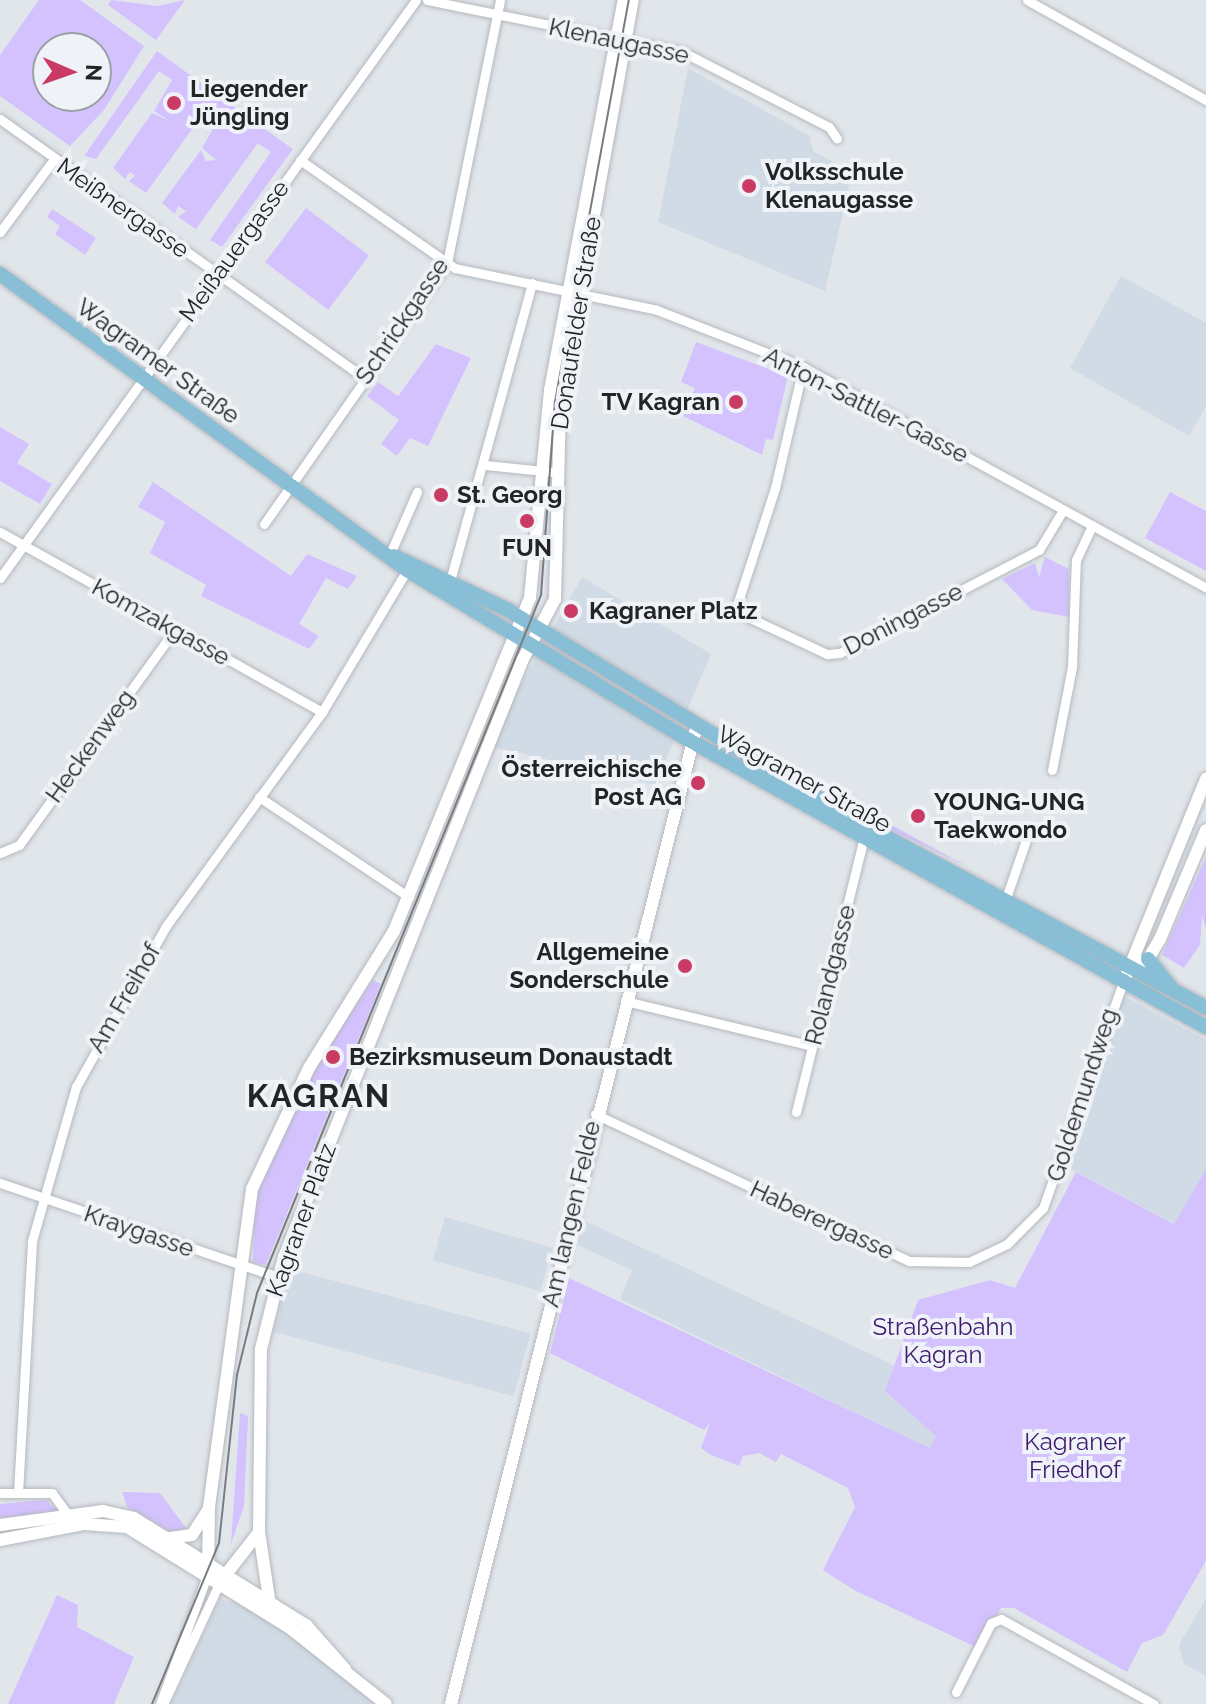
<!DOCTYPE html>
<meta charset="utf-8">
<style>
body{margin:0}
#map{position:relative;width:1206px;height:1704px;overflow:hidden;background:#e1e6eb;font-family:Raleway,sans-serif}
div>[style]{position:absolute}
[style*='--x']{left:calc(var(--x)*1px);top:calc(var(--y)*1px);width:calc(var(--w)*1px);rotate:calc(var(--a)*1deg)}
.built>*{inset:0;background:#d1dbe6;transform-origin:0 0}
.green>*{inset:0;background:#d4c2ff;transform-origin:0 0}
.roads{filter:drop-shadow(0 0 2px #b5b9be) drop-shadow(0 0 2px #b5b9be)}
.street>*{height:9px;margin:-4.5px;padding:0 4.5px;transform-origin:4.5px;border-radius:4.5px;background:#fff}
.secondary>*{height:12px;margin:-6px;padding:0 6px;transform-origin:6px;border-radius:6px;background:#fff}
.primary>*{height:14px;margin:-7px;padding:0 7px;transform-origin:7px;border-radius:7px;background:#88bfd6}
.tram>*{height:2px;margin:-1px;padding:0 1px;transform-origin:1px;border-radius:1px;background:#797c7f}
.dots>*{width:22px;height:22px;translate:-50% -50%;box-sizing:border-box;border:4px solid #eff3f8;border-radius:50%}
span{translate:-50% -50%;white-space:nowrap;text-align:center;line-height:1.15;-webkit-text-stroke:8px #eff3f8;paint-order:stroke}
.street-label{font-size:24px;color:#232426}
.poi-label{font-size:24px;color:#232426;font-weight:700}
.left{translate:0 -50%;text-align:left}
.right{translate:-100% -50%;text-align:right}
.park-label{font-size:24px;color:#3f1b6f}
.district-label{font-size:32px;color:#232426;font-weight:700;letter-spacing:2px}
.north{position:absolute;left:32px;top:32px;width:80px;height:80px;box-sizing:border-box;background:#eff3f8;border:2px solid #9da0a4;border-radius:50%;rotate:92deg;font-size:22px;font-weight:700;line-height:32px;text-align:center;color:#232426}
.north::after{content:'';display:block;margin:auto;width:28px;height:36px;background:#c93b64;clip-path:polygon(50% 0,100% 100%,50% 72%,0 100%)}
</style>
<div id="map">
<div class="built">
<div style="clip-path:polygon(688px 68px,810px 136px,813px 151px,852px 173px,825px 291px,658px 222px)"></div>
<div style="clip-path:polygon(1121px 276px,1206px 323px,1206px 406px,1189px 436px,1070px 368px)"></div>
<div style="clip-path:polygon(582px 577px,711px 654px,655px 785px,486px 745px)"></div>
<div style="clip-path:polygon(1116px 992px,1206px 1040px,1206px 1169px,1175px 1224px,1053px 1159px)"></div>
<div style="left:445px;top:1217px;width:112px;height:45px;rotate:16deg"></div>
<div style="clip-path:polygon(583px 1220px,894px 1365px,886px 1391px,936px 1436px,931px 1449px,620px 1299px,632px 1270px,577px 1245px)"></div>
<div style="left:290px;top:1269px;width:249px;height:65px;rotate:15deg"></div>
<div style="clip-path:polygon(1206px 1598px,1206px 1676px,1184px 1664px,1179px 1645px)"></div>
<div style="clip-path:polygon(220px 1599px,304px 1623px,384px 1704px,171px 1704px)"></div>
</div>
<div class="green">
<div style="clip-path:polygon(evenodd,39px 0,80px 0,144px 46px,104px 110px,70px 146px,0 96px,0 55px,39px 0,48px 48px,96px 48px,96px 96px,48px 96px,48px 48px)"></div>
<div style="clip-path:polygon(111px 0,158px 6px,185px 0,156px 40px,108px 5px)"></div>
<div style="clip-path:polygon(157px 51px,244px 114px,235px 125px,238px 128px,245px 115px,293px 149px,222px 247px,210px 240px,271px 152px,258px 143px,196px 229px,178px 217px,186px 211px,178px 206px,175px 214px,162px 203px,201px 150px,206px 161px,216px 160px,202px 148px,221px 115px,208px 107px,146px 193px,129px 181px,135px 176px,130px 172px,125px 179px,113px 168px,152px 113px,170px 121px,154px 111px,172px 80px,159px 71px,96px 159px,84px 156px)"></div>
<div style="left:306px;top:208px;width:79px;height:68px;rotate:37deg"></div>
<div style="clip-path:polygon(52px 209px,96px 238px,85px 255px,55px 234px,60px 226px,47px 217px)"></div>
<div style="clip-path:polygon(696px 342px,788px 376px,773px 440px,766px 439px,762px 455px,683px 416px,695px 388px,681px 382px)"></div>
<div style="clip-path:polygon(436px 344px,471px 358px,428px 446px,410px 438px,397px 456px,381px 444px,399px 420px,367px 396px,378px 382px,398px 396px)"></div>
<div style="clip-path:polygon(0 427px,29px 444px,17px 463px,52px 484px,40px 504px,0 481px)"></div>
<div style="clip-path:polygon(153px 482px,291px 576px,307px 554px,357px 576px,348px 589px,326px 578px,299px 624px,319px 636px,309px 649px,201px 596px,206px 585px,150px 553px,165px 522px,138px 507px)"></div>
<div style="clip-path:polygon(1170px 492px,1206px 511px,1206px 571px,1145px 538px)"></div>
<div style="clip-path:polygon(1045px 557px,1069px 569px,1069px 617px,1032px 610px,1002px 579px,1035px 563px,1039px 577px)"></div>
<div style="clip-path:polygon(729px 729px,866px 811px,968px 867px,877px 823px)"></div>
<div style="clip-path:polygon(1206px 857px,1206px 929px,1202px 915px,1200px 945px,1184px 968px,1162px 955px)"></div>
<div style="clip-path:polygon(373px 980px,381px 984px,266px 1265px,253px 1262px,255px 1192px,306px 1080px)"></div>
<div style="clip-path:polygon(1206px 1169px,1206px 1561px,1163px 1635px,1142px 1643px,1127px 1672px,1014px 1608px,1001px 1608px,980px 1649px,854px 1590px,823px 1570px,855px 1507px,848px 1488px,781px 1454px,776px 1462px,759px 1453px,743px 1456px,739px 1466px,709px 1454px,701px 1448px,710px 1423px,704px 1430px,550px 1353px,569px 1278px,930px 1448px,936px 1436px,885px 1391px,918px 1300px,990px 1280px,1015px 1288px,1076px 1172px,1174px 1224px)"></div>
<div style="clip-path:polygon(240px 1413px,248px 1416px,244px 1506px,231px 1544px)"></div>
<div style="clip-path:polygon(122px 1492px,160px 1493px,189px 1532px,174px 1534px,127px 1507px)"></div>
<div style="clip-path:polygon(46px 1500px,59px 1512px,0 1523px,0 1504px)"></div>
<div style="clip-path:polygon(57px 1595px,78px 1605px,77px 1627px,134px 1657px,114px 1704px,8px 1704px)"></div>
</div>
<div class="roads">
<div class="street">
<div style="--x:427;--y:0;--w:261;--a:11.5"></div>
<div style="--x:683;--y:52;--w:164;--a:27.2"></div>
<div style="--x:829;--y:127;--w:14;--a:56"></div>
<div style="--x:1027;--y:0;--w:205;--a:29.2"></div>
<div style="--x:0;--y:119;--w:447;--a:35.4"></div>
<div style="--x:300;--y:160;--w:189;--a:34.9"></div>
<div style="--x:455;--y:268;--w:206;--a:11.7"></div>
<div style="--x:657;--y:310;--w:157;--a:21.3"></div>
<div style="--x:803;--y:367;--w:460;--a:28.7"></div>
<div style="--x:0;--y:232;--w:91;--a:-53.5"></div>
<div style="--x:803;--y:367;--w:124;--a:103"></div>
<div style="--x:775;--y:488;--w:129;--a:108"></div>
<div style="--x:735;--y:611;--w:102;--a:25.1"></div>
<div style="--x:827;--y:654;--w:13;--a:-4"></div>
<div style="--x:840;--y:653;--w:224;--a:-27.4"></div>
<div style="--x:1039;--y:550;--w:47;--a:-59"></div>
<div style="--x:485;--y:465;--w:69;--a:5.8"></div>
<div style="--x:264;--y:524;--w:319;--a:-55"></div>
<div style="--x:447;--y:263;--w:268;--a:-78.6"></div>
<div style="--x:0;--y:532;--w:369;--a:29.2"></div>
<div style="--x:390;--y:554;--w:68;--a:-66.5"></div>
<div style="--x:0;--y:578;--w:712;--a:-54.26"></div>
<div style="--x:450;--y:581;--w:309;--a:-74.6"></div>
<div style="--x:1052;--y:770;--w:105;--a:-79"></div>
<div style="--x:1072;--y:667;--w:107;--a:-87.9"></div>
<div style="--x:1076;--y:560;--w:38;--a:-65"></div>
<div style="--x:259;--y:797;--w:180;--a:33.7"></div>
<div style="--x:0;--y:853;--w:21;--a:-23"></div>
<div style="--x:19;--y:845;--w:264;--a:-54.1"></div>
<div style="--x:1005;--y:901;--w:68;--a:-71"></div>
<div style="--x:625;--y:1001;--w:192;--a:13.5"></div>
<div style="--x:796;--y:1112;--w:282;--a:-76.1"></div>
<div style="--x:595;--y:1114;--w:347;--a:25.1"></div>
<div style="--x:909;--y:1261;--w:60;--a:1"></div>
<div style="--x:969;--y:1262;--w:42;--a:-25.3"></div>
<div style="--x:1007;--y:1244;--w:51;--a:-45"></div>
<div style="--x:1043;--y:1208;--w:240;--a:-70.5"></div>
<div style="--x:0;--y:1183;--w:293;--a:18.7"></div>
<div style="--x:0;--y:1493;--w:52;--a:0"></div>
<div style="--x:52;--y:1493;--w:34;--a:54"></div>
<div style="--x:18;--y:1493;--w:252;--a:-86.8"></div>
<div style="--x:32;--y:1241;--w:160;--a:-74.1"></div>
<div style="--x:76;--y:1087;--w:184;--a:-60.8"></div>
<div style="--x:166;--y:926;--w:265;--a:-53.9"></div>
<div style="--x:322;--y:712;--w:165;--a:-59.1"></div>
<div style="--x:956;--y:1692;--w:77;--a:-63.1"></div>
<div style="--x:991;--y:1623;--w:11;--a:-22"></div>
<div style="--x:1001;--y:1619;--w:175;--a:29.1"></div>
<div style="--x:160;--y:1704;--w:140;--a:-69.9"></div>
<div style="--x:163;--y:1704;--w:135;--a:-65"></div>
</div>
<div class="secondary">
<div style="--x:1130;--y:969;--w:21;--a:-29"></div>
<div style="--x:1148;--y:959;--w:23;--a:-59"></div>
<div style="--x:1160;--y:939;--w:118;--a:-67.1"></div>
<div style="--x:1126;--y:976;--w:213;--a:-67.9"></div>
<div style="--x:0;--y:1525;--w:104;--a:-7.7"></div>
<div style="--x:103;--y:1511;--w:32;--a:13"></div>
<div style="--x:134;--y:1518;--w:203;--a:31.9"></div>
<div style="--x:306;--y:1625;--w:59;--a:48.4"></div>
<div style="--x:259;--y:1532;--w:68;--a:81.5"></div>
<div style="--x:170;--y:1538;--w:22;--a:-8"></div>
<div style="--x:192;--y:1535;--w:30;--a:-57"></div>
<div style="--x:0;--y:1540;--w:86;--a:-10.8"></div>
<div style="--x:84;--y:1524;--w:43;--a:4"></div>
<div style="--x:127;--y:1527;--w:192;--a:31.8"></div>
<div style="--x:290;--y:1628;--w:122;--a:38.4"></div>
<div style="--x:208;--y:1573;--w:66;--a:-89.1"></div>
<div style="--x:209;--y:1507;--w:321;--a:-82.3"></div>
<div style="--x:252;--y:1189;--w:134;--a:-64.8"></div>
<div style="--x:309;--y:1068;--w:161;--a:-58.2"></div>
<div style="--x:394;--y:931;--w:360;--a:-67.8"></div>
<div style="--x:530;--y:598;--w:209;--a:-84.5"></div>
<div style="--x:550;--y:390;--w:397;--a:-79.3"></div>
<div style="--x:220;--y:1582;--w:63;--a:-52"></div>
<div style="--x:259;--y:1532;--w:183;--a:-89.4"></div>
<div style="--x:261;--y:1349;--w:95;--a:-76"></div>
<div style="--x:284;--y:1257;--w:644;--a:-68.22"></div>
<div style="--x:523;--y:659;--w:68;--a:-61.9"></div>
<div style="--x:555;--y:599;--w:195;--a:-88.5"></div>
<div style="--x:560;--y:404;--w:411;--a:-79.8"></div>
<div style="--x:451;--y:1704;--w:1009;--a:-75.89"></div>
</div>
<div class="primary">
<div style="--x:0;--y:274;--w:503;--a:36.03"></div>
<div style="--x:407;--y:570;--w:329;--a:31.1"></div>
<div style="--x:689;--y:740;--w:591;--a:29.04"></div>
<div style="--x:394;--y:556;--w:126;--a:25.3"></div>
<div style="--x:508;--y:610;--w:411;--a:31.2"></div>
<div style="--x:860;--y:823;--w:392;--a:28.1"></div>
<div style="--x:1148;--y:959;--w:40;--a:51"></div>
</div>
</div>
<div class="tram">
<div style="--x:152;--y:1704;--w:174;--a:-67.4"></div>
<div style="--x:219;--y:1543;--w:169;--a:-83.9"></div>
<div style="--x:237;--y:1375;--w:84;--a:-76.3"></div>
<div style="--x:257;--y:1293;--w:754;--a:-67.86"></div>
<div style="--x:541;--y:595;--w:194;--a:-85.9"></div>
<div style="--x:555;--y:402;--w:409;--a:-79.6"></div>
</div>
<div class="dots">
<div style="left:174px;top:103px;background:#c93b64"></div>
<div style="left:749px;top:186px;background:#c93b64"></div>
<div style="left:736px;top:402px;background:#c93b64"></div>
<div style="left:441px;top:495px;background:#c93b64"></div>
<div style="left:527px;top:521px;background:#c93b64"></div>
<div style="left:571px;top:611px;background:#c93b64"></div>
<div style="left:698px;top:783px;background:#c93b64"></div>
<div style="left:918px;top:816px;background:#c93b64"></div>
<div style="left:685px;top:966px;background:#c93b64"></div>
<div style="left:333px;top:1057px;background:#c93b64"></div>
</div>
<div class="street-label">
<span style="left:619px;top:41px;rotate:12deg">Klenaugasse</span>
<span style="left:123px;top:208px;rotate:35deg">Meißnergasse</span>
<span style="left:234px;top:251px;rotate:-54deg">Meißauergasse</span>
<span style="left:402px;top:321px;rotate:-56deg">Schrickgasse</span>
<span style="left:576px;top:323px;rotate:-81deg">Donaufelder Straße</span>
<span style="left:158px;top:361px;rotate:36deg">Wagramer Straße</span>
<span style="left:866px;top:405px;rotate:27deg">Anton-Sattler-Gasse</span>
<span style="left:903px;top:619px;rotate:-27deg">Doningasse</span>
<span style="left:161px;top:622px;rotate:29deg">Komzakgasse</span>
<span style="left:90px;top:746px;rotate:-54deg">Heckenweg</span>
<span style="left:804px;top:779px;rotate:29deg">Wagramer Straße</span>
<span style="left:830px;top:975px;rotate:-76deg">Rolandgasse</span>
<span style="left:124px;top:998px;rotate:-60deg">Am Freihof</span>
<span style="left:1082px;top:1095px;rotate:-72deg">Goldemundweg</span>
<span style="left:571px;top:1214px;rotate:-77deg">Am langen Felde</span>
<span style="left:301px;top:1220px;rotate:-70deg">Kagraner Platz</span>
<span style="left:822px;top:1220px;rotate:25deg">Haberergasse</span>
<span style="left:139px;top:1231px;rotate:19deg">Kraygasse</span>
</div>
<div class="poi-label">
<span class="left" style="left:190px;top:103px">Liegender<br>Jüngling</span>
<span class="left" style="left:765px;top:186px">Volksschule<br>Klenaugasse</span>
<span class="right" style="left:720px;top:402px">TV Kagran</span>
<span class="left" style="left:457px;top:495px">St. Georg</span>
<span style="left:527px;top:548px">FUN</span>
<span class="left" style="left:589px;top:611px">Kagraner Platz</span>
<span class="right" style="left:682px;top:783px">Österreichische<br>Post AG</span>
<span class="left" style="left:934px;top:816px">YOUNG-UNG<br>Taekwondo</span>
<span class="right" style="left:669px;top:966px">Allgemeine<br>Sonderschule</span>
<span class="left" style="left:349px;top:1057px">Bezirksmuseum Donaustadt</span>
</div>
<div class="park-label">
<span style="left:943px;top:1341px">Straßenbahn<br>Kagran</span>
<span style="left:1075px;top:1456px">Kagraner<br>Friedhof</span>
</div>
<div class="district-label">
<span style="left:319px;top:1096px">KAGRAN</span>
</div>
<div class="north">N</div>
</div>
